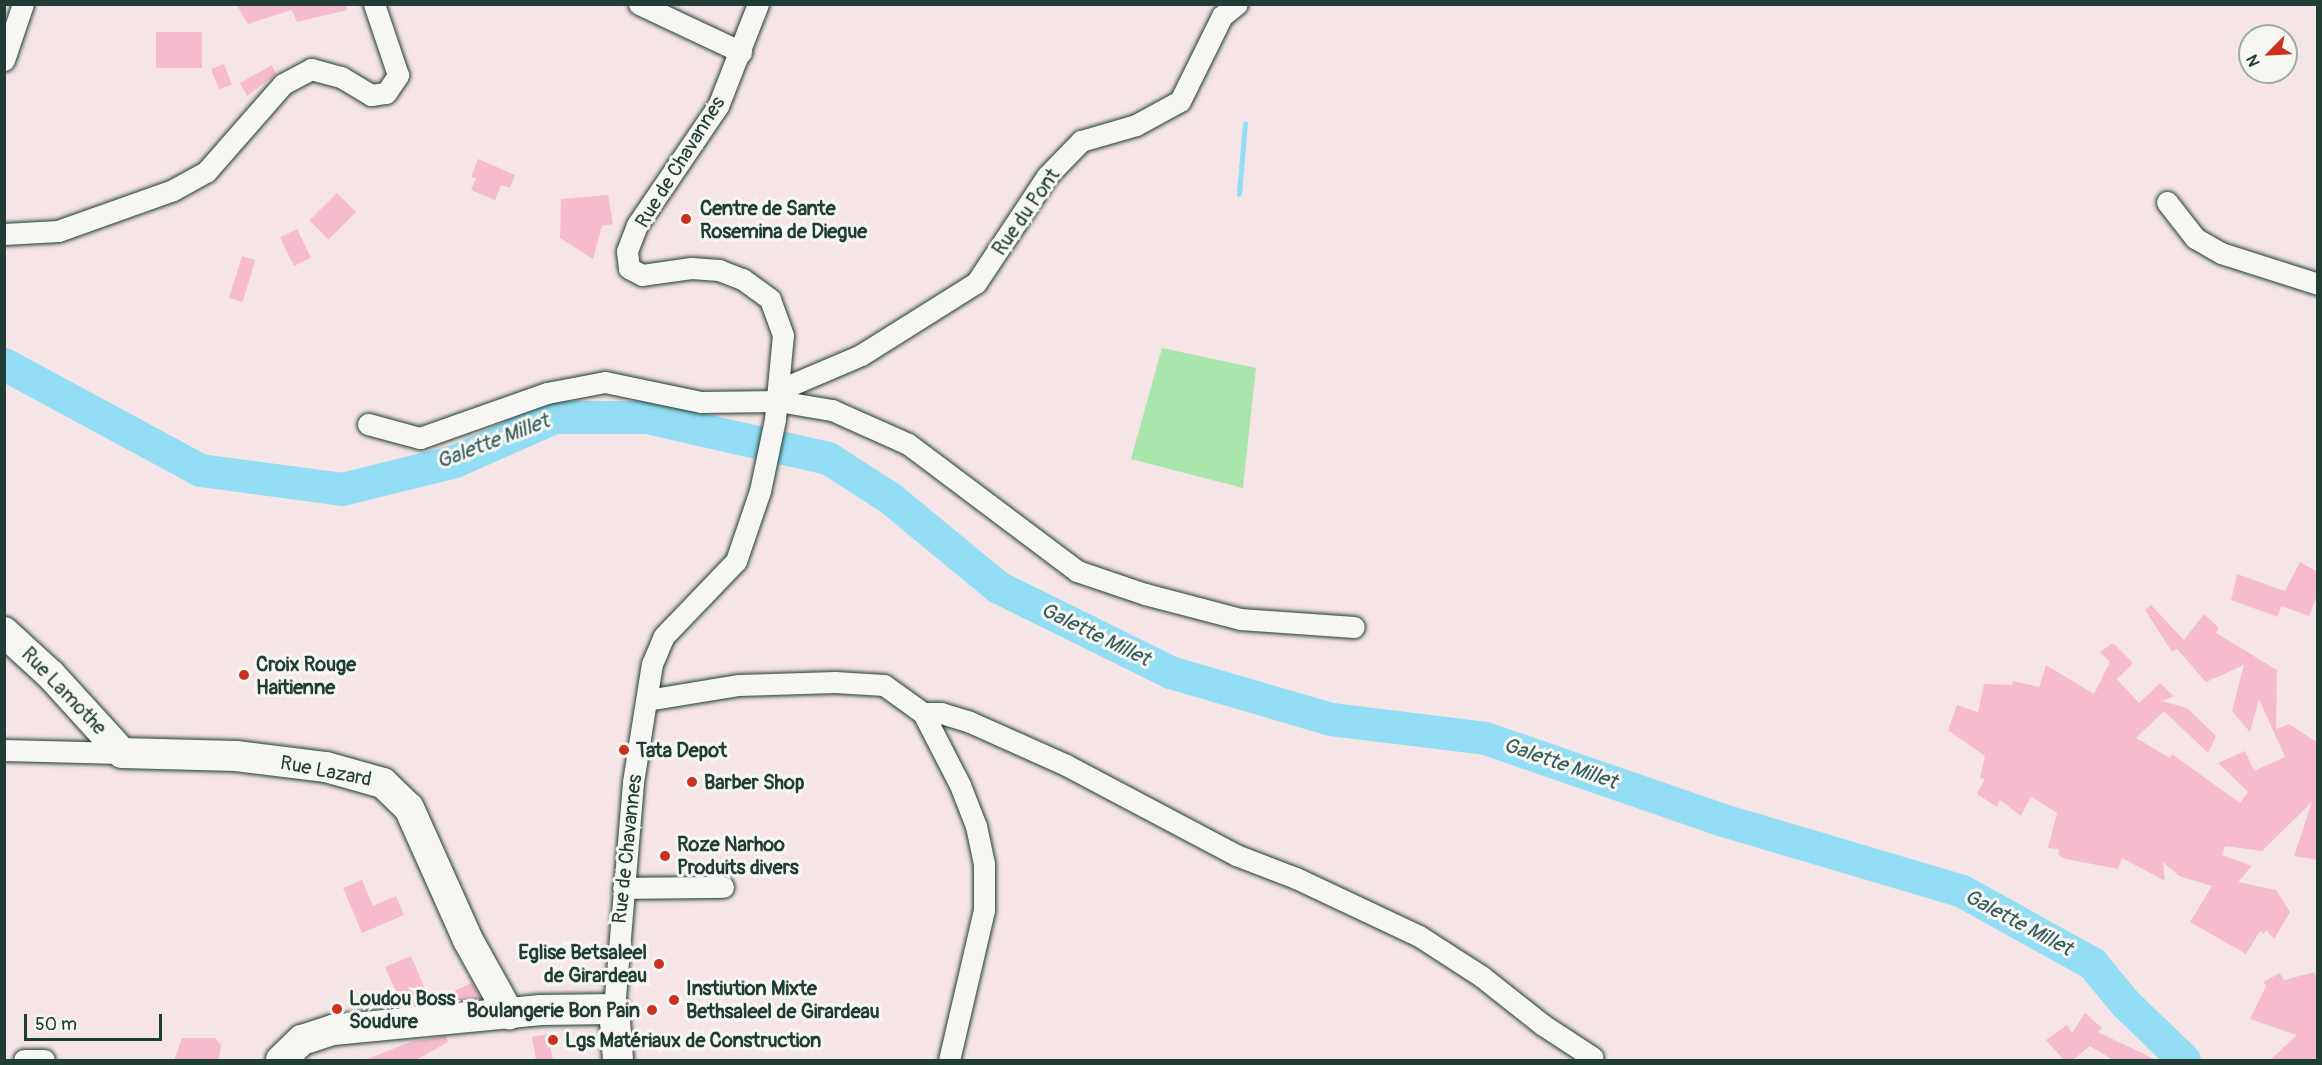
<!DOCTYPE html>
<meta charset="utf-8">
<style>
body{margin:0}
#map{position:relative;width:2322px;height:1065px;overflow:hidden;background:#f6e5e7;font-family:Pangolin,sans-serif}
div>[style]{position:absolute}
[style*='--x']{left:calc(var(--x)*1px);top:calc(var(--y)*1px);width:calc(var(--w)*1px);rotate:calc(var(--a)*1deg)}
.green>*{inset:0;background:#aae5ab}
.stream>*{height:5px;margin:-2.5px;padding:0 2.5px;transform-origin:2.5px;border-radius:2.5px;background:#93def4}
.river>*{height:33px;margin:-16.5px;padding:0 16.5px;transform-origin:16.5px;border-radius:16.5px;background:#93def4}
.building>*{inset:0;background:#f6bccd;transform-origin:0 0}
.roads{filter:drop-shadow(0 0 2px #1f3d34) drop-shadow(0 0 2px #1f3d34)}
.street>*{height:21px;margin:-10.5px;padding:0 10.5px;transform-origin:10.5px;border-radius:10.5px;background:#f6f6f2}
.secondary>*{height:30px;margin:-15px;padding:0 15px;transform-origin:15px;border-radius:15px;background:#f6f6f2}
.dots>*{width:16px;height:16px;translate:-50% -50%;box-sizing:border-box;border:3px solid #f6f6f2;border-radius:50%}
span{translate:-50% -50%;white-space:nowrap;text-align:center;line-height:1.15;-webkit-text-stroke:6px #f6f6f2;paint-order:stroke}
.street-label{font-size:20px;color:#1f3d34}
.poi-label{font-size:20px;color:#1f3d34;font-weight:700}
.left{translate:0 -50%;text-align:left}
.right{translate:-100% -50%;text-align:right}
.water-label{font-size:21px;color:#365d5a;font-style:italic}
.frame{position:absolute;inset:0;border:6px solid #1f3d34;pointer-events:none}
.north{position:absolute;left:2238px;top:24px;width:60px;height:60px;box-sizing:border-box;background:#f6f6f2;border:2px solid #a0aca6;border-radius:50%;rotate:246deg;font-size:16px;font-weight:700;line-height:24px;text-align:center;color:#1f3d34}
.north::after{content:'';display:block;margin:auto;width:21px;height:27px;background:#c8321e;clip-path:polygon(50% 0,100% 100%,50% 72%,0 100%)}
.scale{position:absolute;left:24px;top:1014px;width:138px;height:27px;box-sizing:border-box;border:3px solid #1f3d34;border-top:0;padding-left:8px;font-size:18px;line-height:21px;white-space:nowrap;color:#1f3d34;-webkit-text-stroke:4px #f6f6f2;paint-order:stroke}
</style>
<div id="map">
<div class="green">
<div style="clip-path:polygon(1162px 348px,1256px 368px,1243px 488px,1131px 459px)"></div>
</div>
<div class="stream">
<div style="--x:1239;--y:194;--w:71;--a:-85.2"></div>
</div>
<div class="river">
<div style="--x:4;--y:364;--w:223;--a:28.4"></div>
<div style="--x:200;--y:470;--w:143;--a:7.6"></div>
<div style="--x:342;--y:489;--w:116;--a:-13.9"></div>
<div style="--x:455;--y:461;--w:108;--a:-24"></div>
<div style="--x:554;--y:417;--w:92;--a:0"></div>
<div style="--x:646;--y:417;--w:187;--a:12.7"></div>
<div style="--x:828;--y:458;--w:74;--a:32.8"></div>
<div style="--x:890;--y:498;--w:140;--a:39.5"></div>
<div style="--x:998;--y:587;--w:192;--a:26.3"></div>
<div style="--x:1170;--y:672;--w:168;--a:16.3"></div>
<div style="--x:1331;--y:719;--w:155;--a:7"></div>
<div style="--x:1485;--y:738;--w:252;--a:19"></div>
<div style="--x:1723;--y:820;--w:249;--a:16.5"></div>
<div style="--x:1962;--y:891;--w:149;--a:29"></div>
<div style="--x:2092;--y:963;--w:52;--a:50.5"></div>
<div style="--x:2125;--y:1003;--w:82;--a:44"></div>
</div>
<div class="building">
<div style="clip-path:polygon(236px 4px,346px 4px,347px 10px,297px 22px,292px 10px,248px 24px)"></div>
<div style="left:156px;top:32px;width:46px;height:36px"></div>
<div style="left:224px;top:64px;width:22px;height:14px;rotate:69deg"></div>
<div style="clip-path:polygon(272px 65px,276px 74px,247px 96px,240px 83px)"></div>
<div style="clip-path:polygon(478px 159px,515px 175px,510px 188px,501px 185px,495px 200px,471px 190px,476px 178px,471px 177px)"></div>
<div style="left:337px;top:193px;width:27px;height:39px;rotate:45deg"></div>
<div style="clip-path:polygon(608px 195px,613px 224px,602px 226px,593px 259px,560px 238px,561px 199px)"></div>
<div style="left:297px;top:229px;width:32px;height:19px;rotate:64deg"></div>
<div style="left:242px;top:256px;width:14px;height:44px;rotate:17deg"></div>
<div style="clip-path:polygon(2300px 562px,2318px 572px,2318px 593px,2309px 616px,2281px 606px,2278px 617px,2231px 600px,2237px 574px,2285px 591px)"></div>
<div style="clip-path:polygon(2151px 605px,2184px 640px,2204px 614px,2219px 628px,2216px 633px,2277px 670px,2276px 729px,2289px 724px,2318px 743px,2318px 860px,2294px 856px,2312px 802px,2262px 851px,2225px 846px,2222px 855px,2252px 866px,2238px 882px,2276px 890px,2290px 912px,2274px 939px,2266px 930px,2264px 934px,2260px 931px,2246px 954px,2190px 922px,2212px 886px,2179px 876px,2163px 862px,2165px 881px,2122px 858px,2118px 869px,2066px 859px,2058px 855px,2059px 849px,2048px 848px,2057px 813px,2031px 796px,2021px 816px,2000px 800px,1997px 807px,1977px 794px,1985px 779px,1980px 778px,1985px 756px,1948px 730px,1957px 705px,1978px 712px,1984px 684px,2012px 685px,2013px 681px,2039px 687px,2046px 665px,2094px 694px,2110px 662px,2100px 652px,2113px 643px,2133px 663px,2117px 679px,2139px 703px,2160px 683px,2174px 696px,2162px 701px,2187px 708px,2216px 736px,2208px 753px,2164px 711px,2136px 738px,2170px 758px,2172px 754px,2240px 803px,2248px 792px,2218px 763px,2245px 751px,2254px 771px,2285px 757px,2259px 699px,2250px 732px,2232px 711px,2244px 665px,2206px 682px,2177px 649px,2172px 652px,2145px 610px)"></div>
<div style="clip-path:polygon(362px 880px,373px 906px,396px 896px,404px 915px,362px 933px,343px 888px)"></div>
<div style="clip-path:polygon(411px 956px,431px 1003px,430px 1003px,402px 1006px,385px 967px)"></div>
<div style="clip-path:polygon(2314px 972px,2318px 981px,2318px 1060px,2270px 1060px,2297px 1035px,2250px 1019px,2266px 986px,2263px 982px,2280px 973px,2284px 980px)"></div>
<div style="clip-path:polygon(472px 983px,481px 998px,459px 1001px,454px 991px)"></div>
<div style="clip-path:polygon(2085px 1013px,2102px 1028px,2098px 1032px,2156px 1060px,2113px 1060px,2090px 1046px,2073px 1060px,2064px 1060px,2046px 1040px,2067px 1025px,2072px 1033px)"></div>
<div style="clip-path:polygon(548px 1034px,553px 1060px,536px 1060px,532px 1037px)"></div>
<div style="clip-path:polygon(446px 1036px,448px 1042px,416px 1060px,365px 1060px,410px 1042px)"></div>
<div style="clip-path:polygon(182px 1038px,215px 1038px,221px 1045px,219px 1060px,174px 1060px)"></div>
</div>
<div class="roads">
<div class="street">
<div style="--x:639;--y:4;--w:113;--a:25.2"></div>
<div style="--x:4;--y:60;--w:59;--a:-71.3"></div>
<div style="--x:2167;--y:202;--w:46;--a:52.1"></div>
<div style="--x:2195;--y:238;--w:30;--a:30"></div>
<div style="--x:2221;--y:253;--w:102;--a:17.7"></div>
<div style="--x:4;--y:234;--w:54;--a:-3.2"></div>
<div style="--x:58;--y:231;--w:122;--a:-19.6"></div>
<div style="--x:173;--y:190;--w:38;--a:-29"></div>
<div style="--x:206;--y:172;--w:117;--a:-48.8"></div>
<div style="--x:283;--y:84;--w:32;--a:-28"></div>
<div style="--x:311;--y:69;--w:31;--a:15"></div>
<div style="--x:341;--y:77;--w:35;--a:31"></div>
<div style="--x:371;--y:95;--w:15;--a:-8"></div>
<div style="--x:386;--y:93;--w:22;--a:-56"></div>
<div style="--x:398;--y:75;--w:75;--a:-108.7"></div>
<div style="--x:779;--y:390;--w:89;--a:-23.1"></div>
<div style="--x:861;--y:355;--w:136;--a:-32.1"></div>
<div style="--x:976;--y:283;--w:128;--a:-56.4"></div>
<div style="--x:1047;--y:176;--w:49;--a:-45.8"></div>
<div style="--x:1081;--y:141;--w:57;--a:-16.2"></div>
<div style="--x:1136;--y:125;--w:50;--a:-28.6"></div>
<div style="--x:1180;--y:101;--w:95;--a:-63.7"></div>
<div style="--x:1222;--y:16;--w:19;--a:-39"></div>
<div style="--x:368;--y:424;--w:54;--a:15.1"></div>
<div style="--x:420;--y:438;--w:135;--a:-19.5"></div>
<div style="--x:547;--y:393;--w:59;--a:-10.7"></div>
<div style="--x:605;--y:382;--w:98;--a:11.8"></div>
<div style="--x:701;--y:402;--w:77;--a:-0.7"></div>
<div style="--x:778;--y:401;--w:55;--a:9.5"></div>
<div style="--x:832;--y:410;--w:83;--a:24.1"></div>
<div style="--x:908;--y:444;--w:211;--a:36.9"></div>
<div style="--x:1077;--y:571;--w:72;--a:18.7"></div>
<div style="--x:1145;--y:594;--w:98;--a:14.7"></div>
<div style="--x:1240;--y:619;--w:114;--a:4"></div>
<div style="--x:647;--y:700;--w:93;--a:-9.3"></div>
<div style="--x:739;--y:685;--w:96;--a:-1.8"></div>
<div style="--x:835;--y:682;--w:49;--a:3.5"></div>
<div style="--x:884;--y:685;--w:48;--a:35.7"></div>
<div style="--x:923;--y:713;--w:81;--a:62.8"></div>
<div style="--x:960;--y:785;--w:44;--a:68.7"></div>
<div style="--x:976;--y:826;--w:39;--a:78"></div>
<div style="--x:984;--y:864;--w:46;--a:90"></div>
<div style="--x:984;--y:910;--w:154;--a:103.1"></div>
<div style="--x:923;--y:713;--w:18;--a:0"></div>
<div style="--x:941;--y:713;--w:30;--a:17"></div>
<div style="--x:970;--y:722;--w:105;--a:24.1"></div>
<div style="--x:1066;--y:765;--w:192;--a:27.9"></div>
<div style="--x:1236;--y:855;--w:64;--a:21"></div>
<div style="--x:1296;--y:878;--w:136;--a:25.2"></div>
<div style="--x:1419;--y:936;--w:74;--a:32.8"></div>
<div style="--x:1481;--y:976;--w:79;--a:38.3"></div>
<div style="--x:1543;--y:1025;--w:59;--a:33.1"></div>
<div style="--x:4;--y:750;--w:118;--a:1.5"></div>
<div style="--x:623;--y:888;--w:100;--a:-0.6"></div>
<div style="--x:614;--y:1009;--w:228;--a:-85.2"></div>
<div style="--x:633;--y:782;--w:120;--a:-80.9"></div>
<div style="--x:652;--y:664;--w:30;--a:-67"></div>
<div style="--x:664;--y:636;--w:104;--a:-46.2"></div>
<div style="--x:736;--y:561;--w:74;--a:-71.1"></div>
<div style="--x:760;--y:491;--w:74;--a:-78.2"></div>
<div style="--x:775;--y:419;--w:84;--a:-84.6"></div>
<div style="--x:783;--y:335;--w:38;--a:-110"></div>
<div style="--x:770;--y:299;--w:34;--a:-144"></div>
<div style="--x:742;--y:279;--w:25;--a:-159"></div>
<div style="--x:719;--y:270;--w:28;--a:-176"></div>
<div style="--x:691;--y:268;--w:49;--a:171.9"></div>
<div style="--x:642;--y:275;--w:15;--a:-152"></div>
<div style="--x:629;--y:268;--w:17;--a:-97"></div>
<div style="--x:627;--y:251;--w:28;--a:-69"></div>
<div style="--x:637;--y:225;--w:144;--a:-55.8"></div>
<div style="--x:718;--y:106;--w:110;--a:-68.6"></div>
<div style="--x:24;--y:1060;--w:20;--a:0"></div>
</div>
<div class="secondary">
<div style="--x:4;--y:632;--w:64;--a:42.5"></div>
<div style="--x:51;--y:675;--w:105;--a:47.7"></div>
<div style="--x:122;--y:753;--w:114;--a:1.5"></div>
<div style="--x:236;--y:756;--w:91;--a:7"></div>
<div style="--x:326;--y:767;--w:59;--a:15.7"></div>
<div style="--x:383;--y:783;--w:36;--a:44"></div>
<div style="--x:409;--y:808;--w:145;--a:65.9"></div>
<div style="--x:468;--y:940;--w:85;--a:61"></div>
<div style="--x:281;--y:1060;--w:29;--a:-44"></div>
<div style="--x:302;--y:1040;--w:33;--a:-18"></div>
<div style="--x:333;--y:1030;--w:209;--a:-5.5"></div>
<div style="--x:541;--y:1010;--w:73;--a:-0.8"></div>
<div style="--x:614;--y:1009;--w:51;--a:85.5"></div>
</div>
</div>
<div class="dots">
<div style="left:686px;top:219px;background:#c8321e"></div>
<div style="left:244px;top:675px;background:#c8321e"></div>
<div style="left:624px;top:750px;background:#c8321e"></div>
<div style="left:692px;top:782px;background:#c8321e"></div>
<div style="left:665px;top:856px;background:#c8321e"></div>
<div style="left:659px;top:964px;background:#c8321e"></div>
<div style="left:674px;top:1000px;background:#c8321e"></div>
<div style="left:337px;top:1009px;background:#c8321e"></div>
<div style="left:652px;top:1010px;background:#c8321e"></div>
<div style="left:553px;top:1040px;background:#c8321e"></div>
</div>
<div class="street-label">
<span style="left:680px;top:162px;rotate:-58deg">Rue de Chavannes</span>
<span style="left:1026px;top:212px;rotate:-55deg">Rue du Pont</span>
<span style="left:64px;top:691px;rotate:46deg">Rue Lamothe</span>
<span style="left:326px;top:771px;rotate:11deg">Rue Lazard</span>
<span style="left:627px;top:849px;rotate:-84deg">Rue de Chavannes</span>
</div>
<div class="poi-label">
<span class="left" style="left:700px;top:220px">Centre de Sante<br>Rosemina de Diegue</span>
<span class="left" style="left:256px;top:676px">Croix Rouge<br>Haitienne</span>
<span class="left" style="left:636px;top:750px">Tata Depot</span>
<span class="left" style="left:704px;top:782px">Barber Shop</span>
<span class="left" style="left:677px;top:856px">Roze Narhoo<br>Produits divers</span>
<span class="right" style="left:647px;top:964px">Eglise Betsaleel<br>de Girardeau</span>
<span class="left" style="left:686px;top:1000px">Instiution Mixte<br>Bethsaleel de Girardeau</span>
<span class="left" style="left:349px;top:1010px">Loudou Boss<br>Soudure</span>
<span class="right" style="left:640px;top:1010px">Boulangerie Bon Pain</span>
<span class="left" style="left:565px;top:1040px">Lgs Matériaux de Construction</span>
</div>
<div class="water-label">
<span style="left:493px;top:442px;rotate:-21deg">Galette Millet</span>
<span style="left:1095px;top:635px;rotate:26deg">Galette Millet</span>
<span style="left:1560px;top:764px;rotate:19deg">Galette Millet</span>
<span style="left:2018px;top:923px;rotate:28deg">Galette Millet</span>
</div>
<div class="frame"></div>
<div class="north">N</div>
<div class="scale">50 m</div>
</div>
